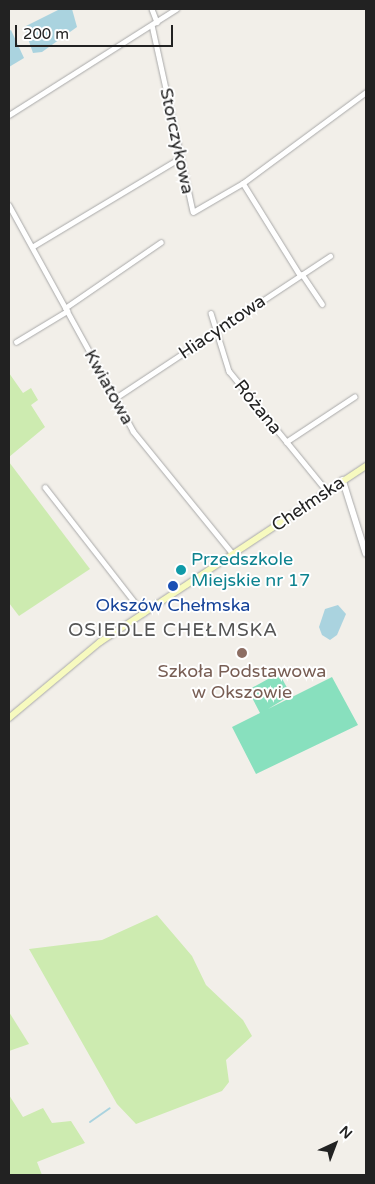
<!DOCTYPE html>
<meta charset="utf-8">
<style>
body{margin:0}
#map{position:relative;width:375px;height:1184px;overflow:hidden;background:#f2efe9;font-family:"Varela Round",sans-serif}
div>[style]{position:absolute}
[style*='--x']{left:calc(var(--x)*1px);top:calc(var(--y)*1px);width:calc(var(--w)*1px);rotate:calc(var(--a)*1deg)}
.grass>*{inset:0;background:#cdebb0}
.pitch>*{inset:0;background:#88e0be}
.water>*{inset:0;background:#aad3df}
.stream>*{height:2px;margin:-1px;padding:0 1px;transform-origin:1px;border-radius:1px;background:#aad3df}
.roads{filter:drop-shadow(0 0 1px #a9a9a9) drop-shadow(0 0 1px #a9a9a9)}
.minor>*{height:4.5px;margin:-2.25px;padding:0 2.25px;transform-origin:2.25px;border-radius:2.25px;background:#fff}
.tertiary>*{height:5.5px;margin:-2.75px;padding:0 2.75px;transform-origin:2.75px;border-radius:2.75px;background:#fff}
.secondary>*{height:6px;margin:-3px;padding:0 3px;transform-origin:3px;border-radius:3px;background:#f7fabf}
.dots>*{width:14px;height:14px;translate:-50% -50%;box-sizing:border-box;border:2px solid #fff;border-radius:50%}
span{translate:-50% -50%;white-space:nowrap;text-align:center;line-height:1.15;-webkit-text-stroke:4px #fff;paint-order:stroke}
.street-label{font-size:18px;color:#222}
.culture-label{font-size:18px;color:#0d838f}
.left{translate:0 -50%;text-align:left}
.transit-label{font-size:18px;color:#164399}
.education-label{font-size:18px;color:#785e54}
.neighbourhood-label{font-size:19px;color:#555;letter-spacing:1px}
.frame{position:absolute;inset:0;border:10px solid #222;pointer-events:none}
.north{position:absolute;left:310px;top:1119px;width:50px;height:50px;-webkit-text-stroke:4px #fff;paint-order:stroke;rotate:43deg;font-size:14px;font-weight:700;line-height:20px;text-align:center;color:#222}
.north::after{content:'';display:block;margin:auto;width:18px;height:22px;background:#222;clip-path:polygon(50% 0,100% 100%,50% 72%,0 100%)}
.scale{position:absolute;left:15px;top:25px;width:158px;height:22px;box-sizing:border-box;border:2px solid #222;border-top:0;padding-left:6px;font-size:15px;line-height:18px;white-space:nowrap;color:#222;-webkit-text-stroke:4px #fff;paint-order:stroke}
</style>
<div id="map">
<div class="grass">
<div style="clip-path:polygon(9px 373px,23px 393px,31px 388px,38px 400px,31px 405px,45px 427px,9px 457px)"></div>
<div style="clip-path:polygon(9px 462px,90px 569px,19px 616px,9px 603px)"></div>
<div style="clip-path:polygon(157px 915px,192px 956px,206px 985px,243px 1020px,252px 1036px,226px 1060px,229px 1082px,222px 1091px,136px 1124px,117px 1104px,29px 949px,102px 940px)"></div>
<div style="clip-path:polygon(9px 1012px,29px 1044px,9px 1051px)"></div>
<div style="clip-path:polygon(9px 1095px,23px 1117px,43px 1108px,52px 1123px,71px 1121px,85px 1143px,37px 1162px,42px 1175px,9px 1175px)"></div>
</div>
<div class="pitch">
<div style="clip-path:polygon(279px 673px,291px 695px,268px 709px,332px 677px,358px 725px,256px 774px,232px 727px,260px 713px,248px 690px)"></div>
</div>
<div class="water">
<div style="clip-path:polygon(60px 9px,72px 9px,77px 27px,42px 52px,33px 53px,24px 27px)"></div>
<div style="clip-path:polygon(11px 30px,24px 58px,9px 67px,9px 31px)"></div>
<div style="clip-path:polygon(338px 605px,346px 614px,337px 635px,330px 640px,322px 635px,319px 627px,325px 609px)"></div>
</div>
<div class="stream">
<div style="--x:90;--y:1122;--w:24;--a:-35"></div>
</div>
<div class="roads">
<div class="minor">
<div style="--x:152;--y:9;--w:14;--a:69"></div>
<div style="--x:152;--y:25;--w:191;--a:77.6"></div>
<div style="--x:193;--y:212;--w:58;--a:-30.1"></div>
<div style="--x:243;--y:183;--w:153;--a:-36.5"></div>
<div style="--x:9;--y:115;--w:198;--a:-32.4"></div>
<div style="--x:243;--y:183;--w:108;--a:58.2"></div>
<div style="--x:9;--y:205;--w:258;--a:61.2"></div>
<div style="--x:133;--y:431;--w:159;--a:50.9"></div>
<div style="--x:32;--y:247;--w:173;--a:-31"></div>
<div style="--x:302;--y:274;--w:36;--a:56"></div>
<div style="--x:65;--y:308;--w:116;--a:-34.5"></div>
<div style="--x:211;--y:313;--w:61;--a:72.8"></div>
<div style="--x:229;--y:371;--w:155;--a:50.8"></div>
<div style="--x:16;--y:342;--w:60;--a:-31.3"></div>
<div style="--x:114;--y:399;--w:259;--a:-33.5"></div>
<div style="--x:286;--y:442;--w:82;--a:-33.5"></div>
<div style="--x:45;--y:487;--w:160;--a:52.1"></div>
</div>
<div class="tertiary">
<div style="--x:343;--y:480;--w:77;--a:72.5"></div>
</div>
<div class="secondary">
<div style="--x:9;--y:718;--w:119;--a:-39.9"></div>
<div style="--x:100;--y:642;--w:319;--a:-33.5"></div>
</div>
</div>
<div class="dots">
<div style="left:181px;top:570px;background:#0f9aa8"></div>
<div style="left:173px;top:586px;background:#1a4fb4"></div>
<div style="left:242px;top:653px;background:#8d6e63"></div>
</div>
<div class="street-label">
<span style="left:177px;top:141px;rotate:78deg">Storczykowa</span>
<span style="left:222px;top:327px;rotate:-34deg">Hiacyntowa</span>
<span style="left:109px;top:387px;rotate:61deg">Kwiatowa</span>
<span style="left:258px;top:407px;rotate:51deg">Różana</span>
<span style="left:308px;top:504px;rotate:-34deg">Chełmska</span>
</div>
<div class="culture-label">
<span class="left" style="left:191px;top:570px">Przedszkole<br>Miejskie nr 17</span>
</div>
<div class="transit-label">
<span style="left:173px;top:605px">Okszów Chełmska</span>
</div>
<div class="education-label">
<span style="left:242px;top:682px">Szkoła Podstawowa<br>w Okszowie</span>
</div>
<div class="neighbourhood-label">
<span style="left:173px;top:631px">OSIEDLE CHEŁMSKA</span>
</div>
<div class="frame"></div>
<div class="north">N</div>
<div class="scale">200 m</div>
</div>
